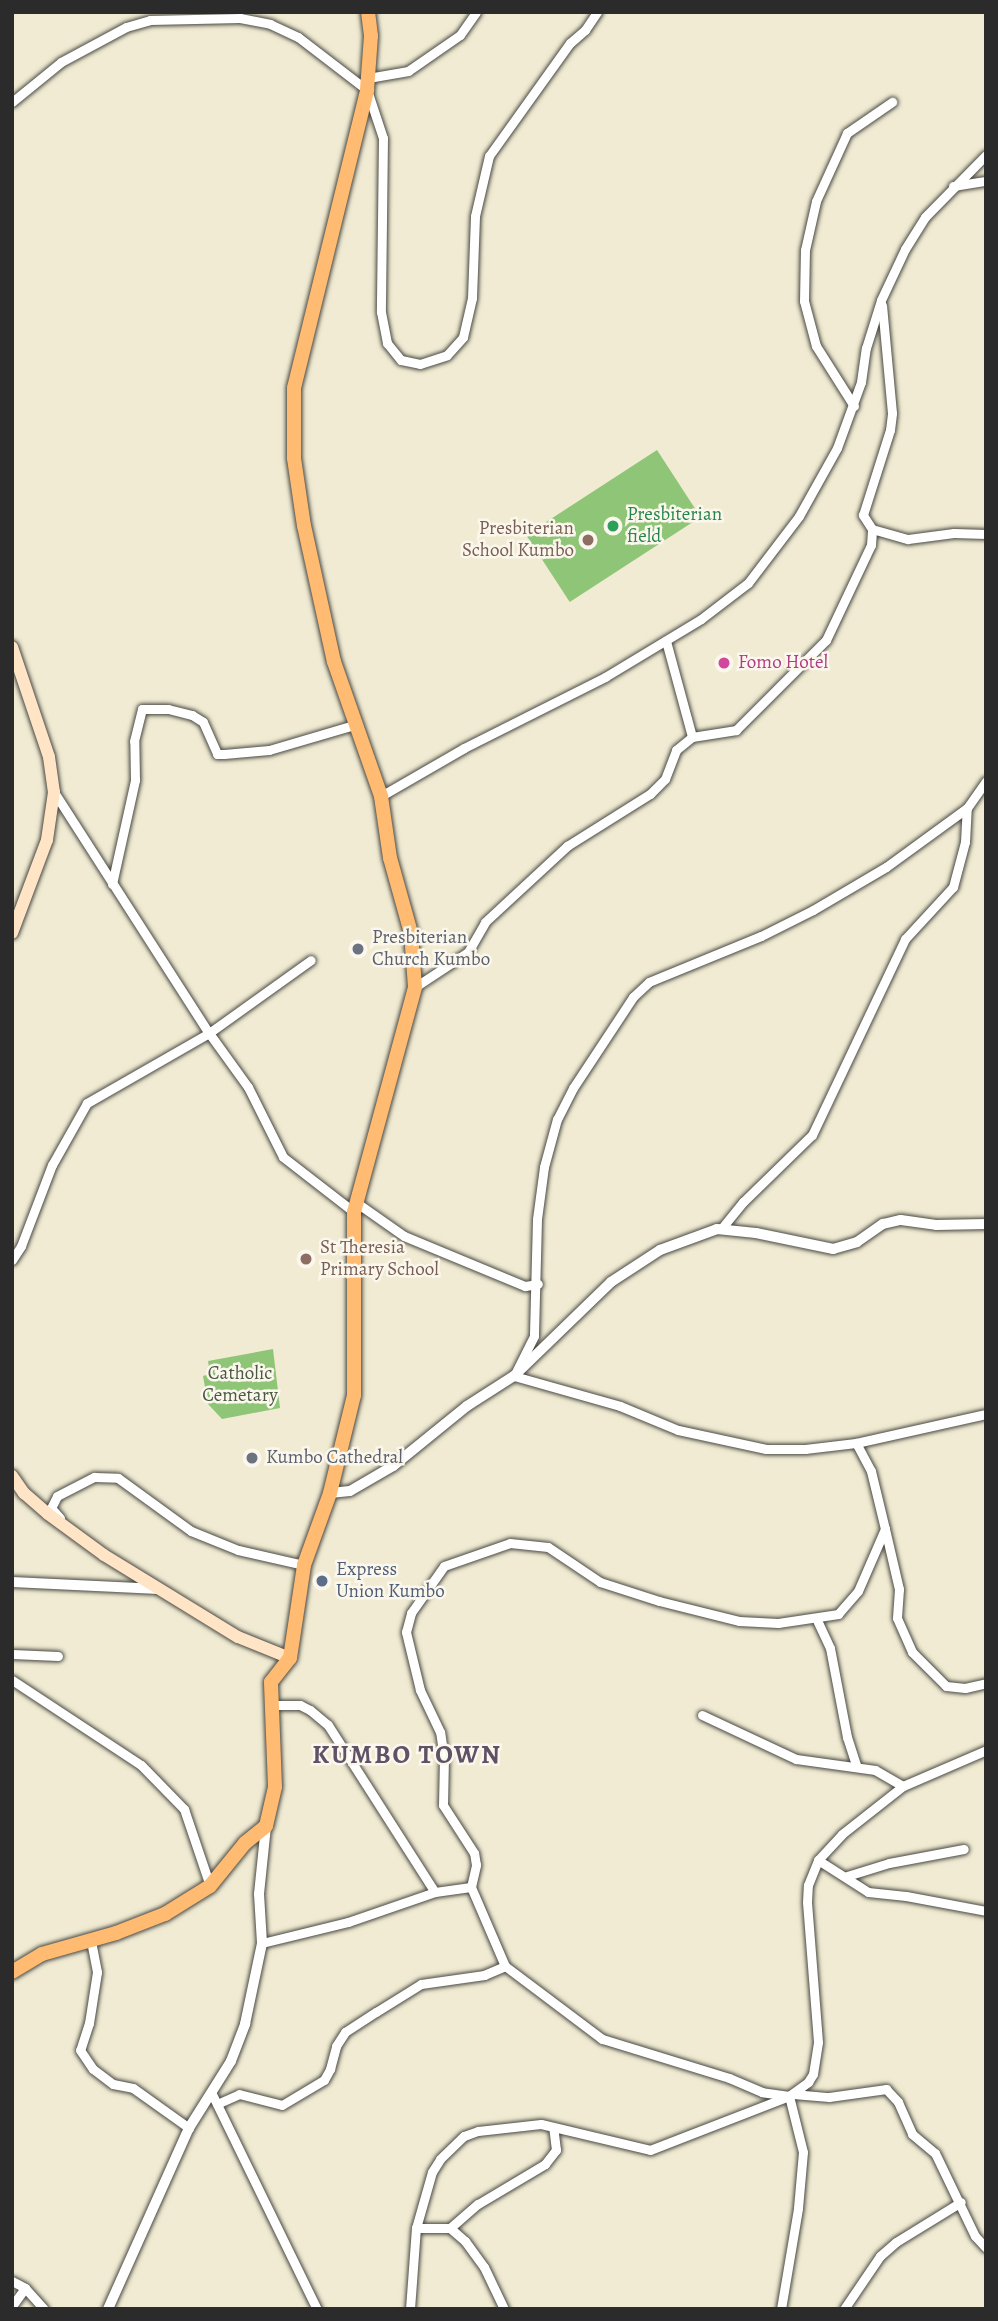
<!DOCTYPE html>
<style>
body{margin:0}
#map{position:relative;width:998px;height:2321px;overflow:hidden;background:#f0ebd2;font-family:Alegreya,serif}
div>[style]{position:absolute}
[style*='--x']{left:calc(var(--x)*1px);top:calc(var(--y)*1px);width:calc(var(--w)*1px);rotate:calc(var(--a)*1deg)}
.green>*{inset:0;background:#8fc577;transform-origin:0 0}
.roads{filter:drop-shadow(0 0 2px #494844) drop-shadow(0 0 2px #494844)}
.minor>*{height:9px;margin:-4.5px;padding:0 4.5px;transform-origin:4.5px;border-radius:4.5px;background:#fff}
.tertiary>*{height:10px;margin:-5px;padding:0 5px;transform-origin:5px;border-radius:5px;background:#fff}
.secondary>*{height:12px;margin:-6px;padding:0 6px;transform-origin:6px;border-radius:6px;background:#ffe4c6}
.trunk>*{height:14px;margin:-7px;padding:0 7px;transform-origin:7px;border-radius:7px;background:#ffbb71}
.dots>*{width:19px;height:19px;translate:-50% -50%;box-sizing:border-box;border:4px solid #fbf7ec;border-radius:50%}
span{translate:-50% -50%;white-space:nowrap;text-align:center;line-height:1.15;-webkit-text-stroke:5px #fbf7ec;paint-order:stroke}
.leisure-label{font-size:19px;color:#27864d}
.left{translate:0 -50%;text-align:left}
.education-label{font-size:19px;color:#785e54}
.right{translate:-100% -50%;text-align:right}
.hotel-label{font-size:19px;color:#b23c85}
.worship-label{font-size:19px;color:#5b616d}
.park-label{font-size:19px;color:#495942}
.service-label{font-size:19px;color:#4e5e75}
.district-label{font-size:26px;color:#5f5266;font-weight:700;letter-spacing:2px}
.frame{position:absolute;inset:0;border:14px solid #2b2b2b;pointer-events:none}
</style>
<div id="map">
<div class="green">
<div style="left:657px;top:450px;width:80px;height:156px;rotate:57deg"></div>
<div style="clip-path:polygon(273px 1349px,280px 1408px,222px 1419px,208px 1404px,203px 1376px,210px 1374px,208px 1361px)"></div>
</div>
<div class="roads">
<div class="minor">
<div style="--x:368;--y:78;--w:41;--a:-9.9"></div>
<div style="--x:408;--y:71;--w:63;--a:-34.7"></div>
<div style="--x:460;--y:35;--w:28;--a:-55"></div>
<div style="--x:12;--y:102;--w:63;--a:-39.2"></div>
<div style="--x:61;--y:62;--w:74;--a:-28.3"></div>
<div style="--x:126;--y:27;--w:25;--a:-16"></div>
<div style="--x:150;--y:20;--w:90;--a:-1.3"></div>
<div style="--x:240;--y:18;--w:31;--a:11"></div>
<div style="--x:270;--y:24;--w:31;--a:25"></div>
<div style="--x:298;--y:37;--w:87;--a:37.5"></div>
<div style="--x:367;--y:90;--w:51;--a:71.6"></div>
<div style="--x:383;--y:138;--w:174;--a:90.7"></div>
<div style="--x:381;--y:312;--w:32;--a:79"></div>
<div style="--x:387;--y:343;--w:22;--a:51"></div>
<div style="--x:401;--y:360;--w:19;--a:12"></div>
<div style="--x:420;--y:364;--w:28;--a:-18"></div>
<div style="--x:447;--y:355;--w:24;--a:-48"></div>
<div style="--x:463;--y:337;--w:40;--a:-77"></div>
<div style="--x:472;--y:298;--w:82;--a:-87.9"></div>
<div style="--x:475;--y:216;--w:62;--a:-76.9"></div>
<div style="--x:489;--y:156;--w:139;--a:-54.4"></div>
<div style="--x:570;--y:43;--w:20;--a:-41"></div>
<div style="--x:585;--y:30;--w:22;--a:-56"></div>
<div style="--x:953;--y:186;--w:33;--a:-9"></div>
<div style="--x:854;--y:406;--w:71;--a:-122.3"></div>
<div style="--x:816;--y:346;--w:47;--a:-104.9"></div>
<div style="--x:804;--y:301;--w:51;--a:-88.9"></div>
<div style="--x:805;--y:250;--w:50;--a:-77.3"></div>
<div style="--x:816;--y:201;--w:75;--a:-65.5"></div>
<div style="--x:847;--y:133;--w:55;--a:-34.6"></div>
<div style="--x:872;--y:529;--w:37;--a:16"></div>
<div style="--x:908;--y:539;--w:46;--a:-7.4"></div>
<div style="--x:954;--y:533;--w:32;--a:2"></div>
<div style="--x:666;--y:641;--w:99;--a:74.8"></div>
<div style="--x:986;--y:781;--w:33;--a:125"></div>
<div style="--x:967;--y:808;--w:100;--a:143.9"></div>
<div style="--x:886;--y:867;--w:85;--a:149.5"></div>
<div style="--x:813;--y:910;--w:58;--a:153.4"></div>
<div style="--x:761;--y:936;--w:121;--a:157.7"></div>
<div style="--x:649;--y:982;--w:22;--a:137"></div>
<div style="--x:633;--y:997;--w:109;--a:123.4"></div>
<div style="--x:573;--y:1088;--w:35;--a:117"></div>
<div style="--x:557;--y:1119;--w:50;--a:105.2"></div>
<div style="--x:544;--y:1167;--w:52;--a:97.7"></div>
<div style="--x:537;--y:1219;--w:117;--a:91.5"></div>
<div style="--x:534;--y:1336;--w:45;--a:116.6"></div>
<div style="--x:514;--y:1376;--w:110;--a:15.8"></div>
<div style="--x:620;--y:1406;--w:63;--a:22.5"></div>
<div style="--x:678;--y:1430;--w:90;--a:12.2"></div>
<div style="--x:766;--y:1449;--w:39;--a:0"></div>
<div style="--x:805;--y:1449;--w:51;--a:-6.7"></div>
<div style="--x:856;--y:1443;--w:133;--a:-12.6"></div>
<div style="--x:54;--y:792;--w:287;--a:57.3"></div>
<div style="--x:209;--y:1033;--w:67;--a:54.2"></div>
<div style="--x:248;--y:1087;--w:78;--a:63.4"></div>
<div style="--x:283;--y:1157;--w:90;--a:37.8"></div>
<div style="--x:381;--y:796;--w:96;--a:-30"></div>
<div style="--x:464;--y:748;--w:158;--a:-26.7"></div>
<div style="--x:605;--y:677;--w:112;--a:-31.1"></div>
<div style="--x:701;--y:619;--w:59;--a:-37.5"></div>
<div style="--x:748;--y:583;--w:84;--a:-52.7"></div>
<div style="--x:799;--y:516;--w:78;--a:-60.8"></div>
<div style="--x:837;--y:448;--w:70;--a:-70"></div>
<div style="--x:861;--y:382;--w:34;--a:-82"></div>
<div style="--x:866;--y:348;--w:50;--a:-72.6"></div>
<div style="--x:881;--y:300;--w:56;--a:-64.8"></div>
<div style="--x:905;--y:249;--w:38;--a:-58"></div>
<div style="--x:925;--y:217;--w:87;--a:-45.5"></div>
<div style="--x:112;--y:884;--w:107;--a:-77.5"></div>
<div style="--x:135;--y:780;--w:39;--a:-91"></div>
<div style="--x:134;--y:741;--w:33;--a:-76"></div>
<div style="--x:142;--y:709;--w:26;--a:0"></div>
<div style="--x:168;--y:709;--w:25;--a:14"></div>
<div style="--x:192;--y:715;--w:13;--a:32"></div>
<div style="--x:203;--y:722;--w:35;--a:66"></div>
<div style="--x:217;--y:754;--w:7;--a:0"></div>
<div style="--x:224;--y:754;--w:45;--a:-5.1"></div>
<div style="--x:269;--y:750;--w:89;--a:-16.4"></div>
<div style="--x:415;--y:987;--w:64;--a:-33.4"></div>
<div style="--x:468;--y:952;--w:34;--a:-60"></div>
<div style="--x:485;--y:922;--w:112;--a:-42.8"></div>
<div style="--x:567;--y:846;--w:98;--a:-32.1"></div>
<div style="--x:650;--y:794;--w:21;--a:-45"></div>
<div style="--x:665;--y:779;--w:31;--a:-69"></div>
<div style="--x:676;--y:750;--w:21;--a:-39"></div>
<div style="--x:692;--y:737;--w:45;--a:-9"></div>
<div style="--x:736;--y:730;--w:127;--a:-45"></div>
<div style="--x:826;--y:640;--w:105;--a:-64.7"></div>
<div style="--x:871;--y:545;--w:16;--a:-86"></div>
<div style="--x:872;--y:529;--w:17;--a:-123"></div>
<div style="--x:863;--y:515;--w:89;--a:-72.4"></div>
<div style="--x:890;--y:430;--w:17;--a:-83"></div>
<div style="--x:892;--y:413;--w:108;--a:-95.3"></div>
<div style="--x:357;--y:1203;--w:57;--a:35.1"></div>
<div style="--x:404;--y:1236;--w:131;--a:22.5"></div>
<div style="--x:525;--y:1286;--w:13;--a:-9"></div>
<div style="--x:721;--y:1229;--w:35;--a:-51"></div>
<div style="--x:743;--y:1202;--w:96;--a:-44.2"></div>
<div style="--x:812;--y:1135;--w:217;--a:-64.6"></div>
<div style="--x:905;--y:939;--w:71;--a:-47.3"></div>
<div style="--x:953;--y:887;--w:47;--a:-75.1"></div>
<div style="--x:965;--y:842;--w:34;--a:-87"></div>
<div style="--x:12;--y:1260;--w:17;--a:-57"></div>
<div style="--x:21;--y:1246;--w:87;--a:-69.1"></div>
<div style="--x:52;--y:1165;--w:71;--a:-60.6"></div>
<div style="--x:87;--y:1103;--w:141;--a:-29.8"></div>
<div style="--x:209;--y:1033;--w:125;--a:-35.6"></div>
<div style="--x:60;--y:1518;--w:13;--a:-132"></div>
<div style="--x:51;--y:1508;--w:13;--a:-63"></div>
<div style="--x:57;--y:1496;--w:42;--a:-27.2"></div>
<div style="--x:94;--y:1477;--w:24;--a:2"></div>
<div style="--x:118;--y:1478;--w:90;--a:36"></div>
<div style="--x:191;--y:1531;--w:51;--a:22"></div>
<div style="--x:238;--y:1550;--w:68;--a:12.8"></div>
<div style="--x:885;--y:1529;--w:62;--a:76.9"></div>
<div style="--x:899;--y:1589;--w:29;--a:94"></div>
<div style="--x:897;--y:1618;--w:37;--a:66"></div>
<div style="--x:912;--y:1652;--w:48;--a:45"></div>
<div style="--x:946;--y:1686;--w:19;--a:6"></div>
<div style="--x:965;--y:1688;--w:22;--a:-13"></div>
<div style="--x:816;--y:1618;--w:33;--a:65"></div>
<div style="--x:830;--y:1648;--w:91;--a:79.2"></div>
<div style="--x:847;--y:1737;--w:29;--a:72"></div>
<div style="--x:12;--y:1654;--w:46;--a:2.5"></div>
<div style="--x:12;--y:1680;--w:154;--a:33.4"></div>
<div style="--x:141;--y:1765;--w:62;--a:45.7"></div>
<div style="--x:184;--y:1809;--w:81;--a:71.3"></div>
<div style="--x:271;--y:1705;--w:29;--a:0"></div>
<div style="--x:300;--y:1705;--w:11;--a:27"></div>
<div style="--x:310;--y:1710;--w:23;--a:40"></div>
<div style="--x:328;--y:1725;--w:198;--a:57.4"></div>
<div style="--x:702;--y:1715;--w:104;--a:25.1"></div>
<div style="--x:796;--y:1759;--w:80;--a:7.9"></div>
<div style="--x:875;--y:1770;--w:32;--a:30"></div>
<div style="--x:818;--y:1860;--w:59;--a:32.6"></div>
<div style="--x:868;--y:1892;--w:38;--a:6"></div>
<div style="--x:906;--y:1896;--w:81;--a:10.6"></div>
<div style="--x:847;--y:1876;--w:44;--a:-17.2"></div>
<div style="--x:889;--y:1863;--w:76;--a:-10.6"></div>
<div style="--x:91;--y:1941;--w:32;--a:79"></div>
<div style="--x:97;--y:1972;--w:52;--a:98.9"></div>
<div style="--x:89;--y:2023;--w:28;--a:108"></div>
<div style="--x:80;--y:2050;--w:23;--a:56"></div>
<div style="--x:93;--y:2069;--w:25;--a:37"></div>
<div style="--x:113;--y:2084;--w:20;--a:11"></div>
<div style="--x:133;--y:2088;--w:69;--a:35.5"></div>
<div style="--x:262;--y:1943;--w:89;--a:-13.7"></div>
<div style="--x:348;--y:1922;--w:92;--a:-19"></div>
<div style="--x:435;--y:1892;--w:36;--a:-8"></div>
<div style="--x:211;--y:2092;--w:242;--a:64"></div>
<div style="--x:793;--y:2094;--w:36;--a:5"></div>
<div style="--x:829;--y:2097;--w:58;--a:-8"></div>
<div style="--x:886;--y:2089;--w:18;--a:47"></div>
<div style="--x:898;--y:2102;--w:35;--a:66"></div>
<div style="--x:912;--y:2134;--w:30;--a:40"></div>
<div style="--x:935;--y:2153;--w:92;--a:64.3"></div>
<div style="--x:975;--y:2236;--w:16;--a:47"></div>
<div style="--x:217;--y:2104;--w:24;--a:-24"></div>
<div style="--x:239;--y:2094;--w:44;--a:14.3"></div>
<div style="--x:282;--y:2105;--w:49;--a:-30.8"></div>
<div style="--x:324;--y:2080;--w:13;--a:-61"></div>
<div style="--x:330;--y:2069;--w:24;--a:-75"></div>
<div style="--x:336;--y:2046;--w:17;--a:-57"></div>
<div style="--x:345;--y:2032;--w:37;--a:-33"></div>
<div style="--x:376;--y:2012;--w:53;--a:-31.9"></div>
<div style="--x:421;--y:1984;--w:64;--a:-8.1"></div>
<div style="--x:484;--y:1975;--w:23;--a:-23"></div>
<div style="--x:416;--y:2228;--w:34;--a:0"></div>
<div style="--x:450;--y:2228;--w:20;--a:41"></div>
<div style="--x:465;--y:2241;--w:32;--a:54"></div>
<div style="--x:484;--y:2267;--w:47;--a:64.5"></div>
<div style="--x:450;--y:2228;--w:37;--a:-41"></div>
<div style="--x:478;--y:2204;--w:78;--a:-30.8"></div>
<div style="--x:545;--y:2164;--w:18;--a:-52"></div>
<div style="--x:556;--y:2150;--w:23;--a:-97"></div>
<div style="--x:12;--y:2281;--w:15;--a:28"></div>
<div style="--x:25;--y:2288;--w:28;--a:48"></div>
<div style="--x:12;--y:2306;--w:22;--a:-54"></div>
<div style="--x:410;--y:2309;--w:81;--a:-85.8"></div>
<div style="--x:416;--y:2228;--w:58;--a:-74.1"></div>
<div style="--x:432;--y:2172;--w:15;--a:-58"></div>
<div style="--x:440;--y:2159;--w:33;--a:-44"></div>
<div style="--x:464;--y:2136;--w:15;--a:-20"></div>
<div style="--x:478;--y:2131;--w:63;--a:-6.3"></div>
<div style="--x:541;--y:2124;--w:112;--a:13.4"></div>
<div style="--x:650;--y:2150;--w:149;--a:-21.2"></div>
<div style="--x:789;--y:2096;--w:24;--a:-36"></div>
<div style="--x:808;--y:2082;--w:9;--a:-58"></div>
<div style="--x:813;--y:2074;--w:32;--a:-81"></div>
<div style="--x:818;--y:2042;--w:140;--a:-94.5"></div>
<div style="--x:807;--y:1902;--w:17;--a:-87"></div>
<div style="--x:808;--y:1885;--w:27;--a:-68"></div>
<div style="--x:818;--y:1860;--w:35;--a:-47"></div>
<div style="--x:842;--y:1834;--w:78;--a:-38.2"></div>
<div style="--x:903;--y:1786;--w:90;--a:-23.4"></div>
<div style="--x:781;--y:2309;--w:102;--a:-80.4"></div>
<div style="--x:798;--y:2208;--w:56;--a:-84.9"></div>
<div style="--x:803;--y:2152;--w:58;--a:-104"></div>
<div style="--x:789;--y:2096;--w:27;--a:-172"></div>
<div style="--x:762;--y:2092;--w:36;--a:-157"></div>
<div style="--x:729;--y:2078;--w:133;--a:-162.9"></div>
<div style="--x:602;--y:2039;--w:121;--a:-143"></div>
<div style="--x:505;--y:1966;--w:86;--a:-113.3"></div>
<div style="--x:471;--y:1887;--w:23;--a:-77"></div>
<div style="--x:476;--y:1865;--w:12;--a:-99"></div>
<div style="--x:474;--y:1853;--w:57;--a:-122.9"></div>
<div style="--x:443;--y:1805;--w:46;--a:-88.8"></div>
<div style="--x:444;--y:1759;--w:27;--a:-98"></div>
<div style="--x:440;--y:1732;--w:47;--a:-115.5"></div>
<div style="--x:420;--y:1690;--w:60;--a:-103.6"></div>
<div style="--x:406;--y:1632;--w:20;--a:-75"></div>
<div style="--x:411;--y:1613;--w:57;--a:-54.9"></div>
<div style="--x:444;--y:1566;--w:70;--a:-19.2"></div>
<div style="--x:510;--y:1543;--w:38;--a:6"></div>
<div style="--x:548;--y:1547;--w:63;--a:33.9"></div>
<div style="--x:600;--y:1582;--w:62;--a:17.9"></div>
<div style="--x:659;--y:1601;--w:82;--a:14"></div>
<div style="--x:739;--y:1621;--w:39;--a:3"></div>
<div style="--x:778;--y:1623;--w:61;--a:-8.5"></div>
<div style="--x:838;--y:1614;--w:30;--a:-49"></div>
<div style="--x:858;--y:1591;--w:68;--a:-66.5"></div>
<div style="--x:885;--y:1529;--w:60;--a:-103.6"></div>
<div style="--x:871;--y:1471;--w:32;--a:-118"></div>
<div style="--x:844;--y:2309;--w:64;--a:-55.8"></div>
<div style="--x:880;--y:2256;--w:21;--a:-41"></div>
<div style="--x:896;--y:2242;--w:76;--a:-31.6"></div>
</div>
<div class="tertiary">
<div style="--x:330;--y:1493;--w:20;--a:-6"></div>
<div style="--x:350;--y:1491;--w:50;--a:-30.2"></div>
<div style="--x:393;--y:1466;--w:95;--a:-39"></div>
<div style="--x:467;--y:1406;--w:56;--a:-32.6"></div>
<div style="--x:514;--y:1376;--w:135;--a:-44.1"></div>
<div style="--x:611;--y:1282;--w:59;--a:-33.1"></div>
<div style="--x:660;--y:1250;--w:61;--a:-20.2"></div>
<div style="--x:717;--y:1229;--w:39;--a:6"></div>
<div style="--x:756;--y:1233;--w:79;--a:11.7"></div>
<div style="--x:833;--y:1249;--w:25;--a:-16"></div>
<div style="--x:857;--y:1242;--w:32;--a:-35"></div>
<div style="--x:883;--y:1224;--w:18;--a:-13"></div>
<div style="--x:901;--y:1220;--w:35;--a:8"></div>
<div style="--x:936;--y:1225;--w:50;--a:-1.1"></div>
<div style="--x:12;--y:1582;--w:147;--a:2.7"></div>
<div style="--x:108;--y:2309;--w:198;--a:-65.9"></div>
<div style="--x:189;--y:2128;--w:79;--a:-57.9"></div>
<div style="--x:231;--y:2061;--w:40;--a:-69"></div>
<div style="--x:245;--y:2024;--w:83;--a:-78.1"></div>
<div style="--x:262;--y:1943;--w:49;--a:-93.5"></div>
<div style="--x:259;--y:1894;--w:68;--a:-84.1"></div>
</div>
<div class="secondary">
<div style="--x:12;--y:647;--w:116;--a:71.4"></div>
<div style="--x:49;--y:757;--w:35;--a:82"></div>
<div style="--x:54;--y:792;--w:49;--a:98.3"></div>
<div style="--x:47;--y:840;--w:99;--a:110.6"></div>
<div style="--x:12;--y:1476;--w:21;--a:55"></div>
<div style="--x:24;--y:1493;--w:32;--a:41"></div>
<div style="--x:48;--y:1514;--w:69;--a:36.2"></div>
<div style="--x:104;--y:1555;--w:157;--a:31.5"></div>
<div style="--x:238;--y:1637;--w:56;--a:22"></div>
</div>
<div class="trunk">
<div style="--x:12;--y:1972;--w:35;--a:-31"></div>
<div style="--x:42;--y:1954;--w:77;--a:-15.8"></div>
<div style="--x:116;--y:1933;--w:53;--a:-21.2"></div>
<div style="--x:165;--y:1914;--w:53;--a:-31.9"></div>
<div style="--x:210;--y:1886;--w:55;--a:-50.9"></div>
<div style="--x:245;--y:1843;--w:27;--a:-39"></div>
<div style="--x:266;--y:1826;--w:40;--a:-77"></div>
<div style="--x:275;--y:1787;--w:105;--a:-92.2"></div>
<div style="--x:271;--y:1682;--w:31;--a:-52"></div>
<div style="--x:290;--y:1658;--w:94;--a:-81.4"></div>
<div style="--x:304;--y:1565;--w:77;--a:-70.1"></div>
<div style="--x:330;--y:1493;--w:101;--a:-76.2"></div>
<div style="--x:354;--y:1395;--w:183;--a:-90"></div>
<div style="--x:354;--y:1212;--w:233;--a:-74.8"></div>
<div style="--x:415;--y:987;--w:54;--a:-94.2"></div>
<div style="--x:411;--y:933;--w:78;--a:-105.6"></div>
<div style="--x:390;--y:858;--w:63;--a:-98.3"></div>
<div style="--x:381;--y:796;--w:142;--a:-109.3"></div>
<div style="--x:334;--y:662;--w:139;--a:-102.4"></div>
<div style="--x:304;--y:526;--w:69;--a:-98.4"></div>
<div style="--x:294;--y:458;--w:70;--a:-90"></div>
<div style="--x:294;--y:388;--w:307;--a:-76.2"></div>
<div style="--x:367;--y:90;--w:54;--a:-85.8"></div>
<div style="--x:371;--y:36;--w:24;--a:-97"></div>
</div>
</div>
<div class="dots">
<div style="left:613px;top:526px;background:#2e9e5b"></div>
<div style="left:588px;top:540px;background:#8d6e63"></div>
<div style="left:724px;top:663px;background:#d1479c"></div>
<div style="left:358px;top:949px;background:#6b7280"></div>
<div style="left:306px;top:1259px;background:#8d6e63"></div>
<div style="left:252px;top:1458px;background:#6b7280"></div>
<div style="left:322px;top:1581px;background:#5c6f8a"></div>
</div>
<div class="leisure-label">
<span class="left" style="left:627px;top:526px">Presbiterian<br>field</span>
</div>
<div class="education-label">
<span class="right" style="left:574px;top:540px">Presbiterian<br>School Kumbo</span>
<span class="left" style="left:320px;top:1259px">St Theresia<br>Primary School</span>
</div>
<div class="hotel-label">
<span class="left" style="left:738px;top:663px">Fomo Hotel</span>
</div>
<div class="worship-label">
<span class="left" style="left:372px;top:949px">Presbiterian<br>Church Kumbo</span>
<span class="left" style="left:266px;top:1458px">Kumbo Cathedral</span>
</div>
<div class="park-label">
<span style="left:240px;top:1385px">Catholic<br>Cemetary</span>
</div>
<div class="service-label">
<span class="left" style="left:336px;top:1581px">Express<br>Union Kumbo</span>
</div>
<div class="district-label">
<span style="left:407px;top:1755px">KUMBO TOWN</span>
</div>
<div class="frame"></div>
</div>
